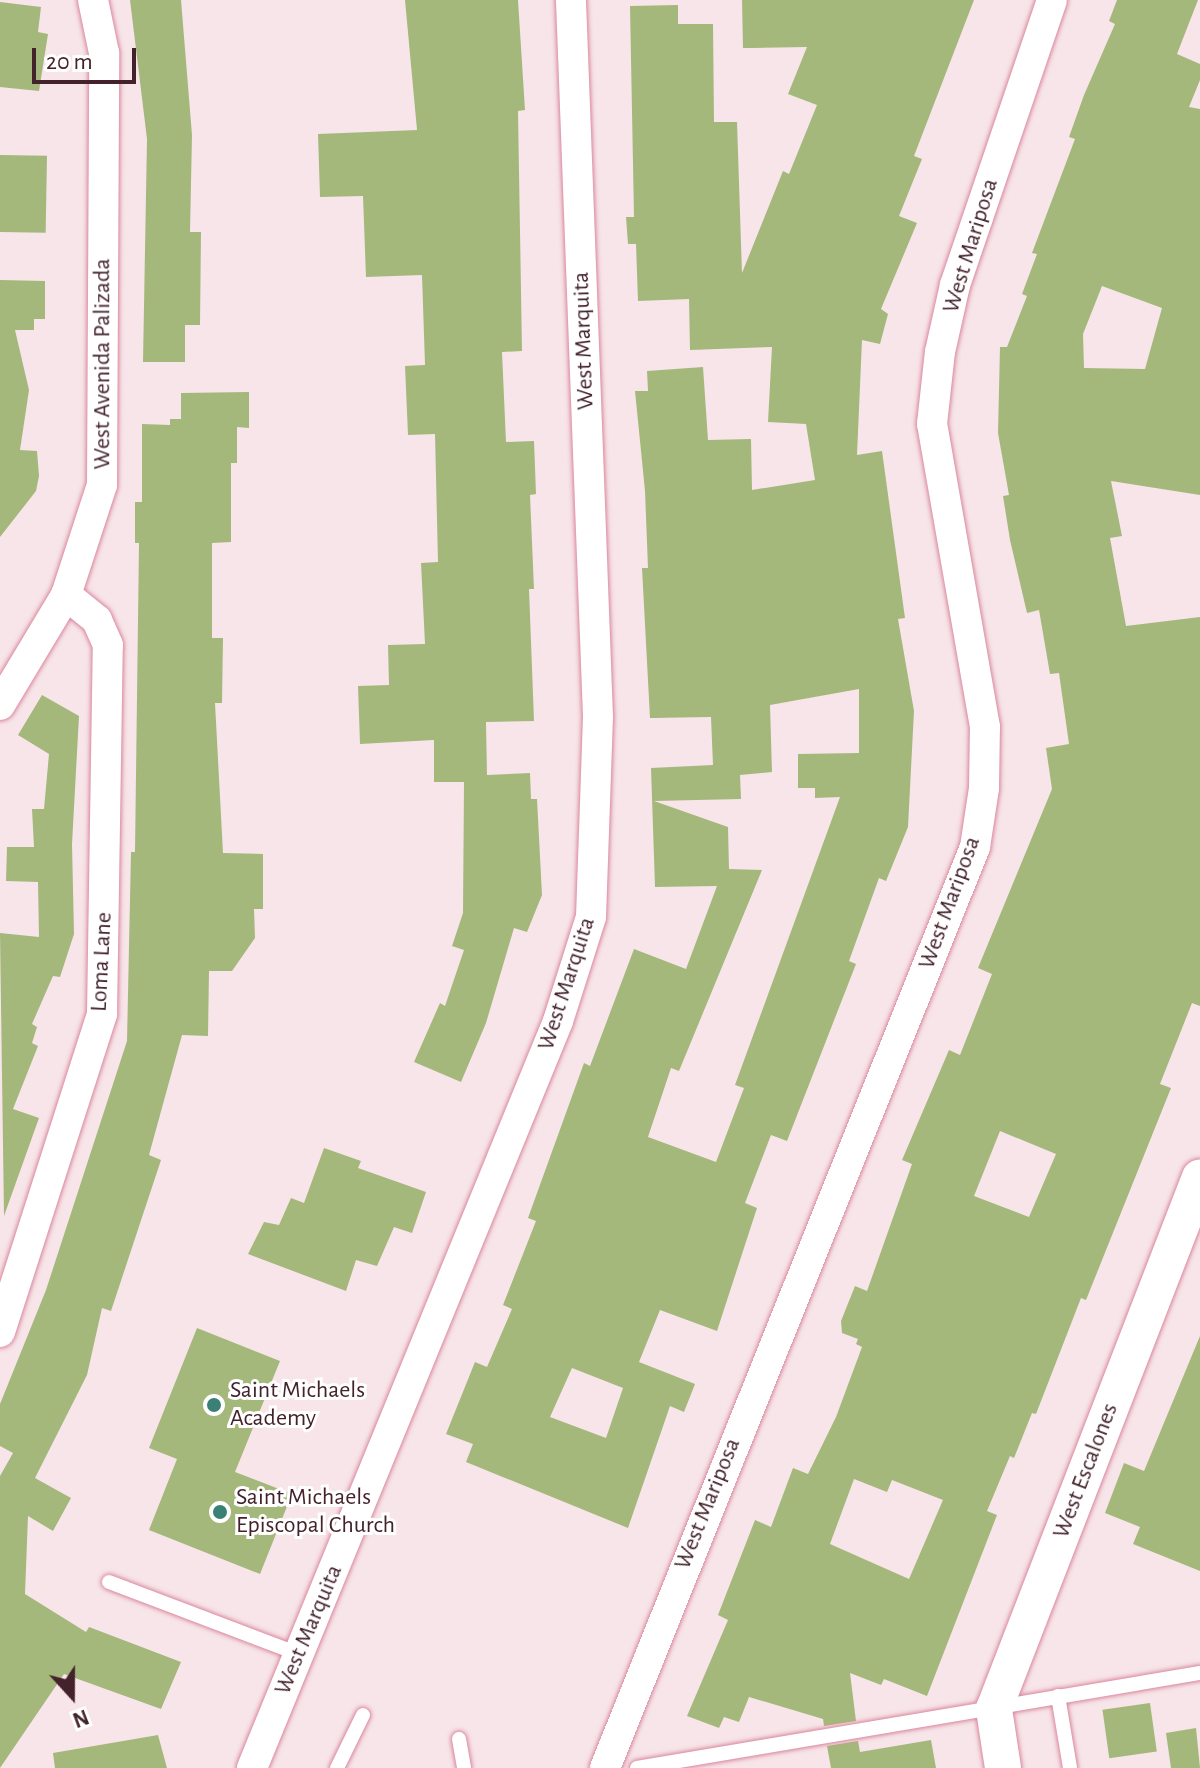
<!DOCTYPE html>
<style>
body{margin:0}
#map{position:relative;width:1200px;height:1768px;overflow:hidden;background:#f7e5e9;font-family:"Alegreya Sans",sans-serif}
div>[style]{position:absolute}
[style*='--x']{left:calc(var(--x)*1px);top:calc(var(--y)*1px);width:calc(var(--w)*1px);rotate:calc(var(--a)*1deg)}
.building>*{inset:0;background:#a5b87b;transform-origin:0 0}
.roads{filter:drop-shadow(0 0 2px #da879e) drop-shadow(0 0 2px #da879e)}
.service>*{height:14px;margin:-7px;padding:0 7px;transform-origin:7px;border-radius:7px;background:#fff}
.minor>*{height:30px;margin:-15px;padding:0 15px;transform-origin:15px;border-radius:15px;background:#fff}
.tertiary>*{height:36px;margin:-18px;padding:0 18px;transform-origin:18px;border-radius:18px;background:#fff}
.dots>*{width:22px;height:22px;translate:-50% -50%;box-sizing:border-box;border:4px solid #fff;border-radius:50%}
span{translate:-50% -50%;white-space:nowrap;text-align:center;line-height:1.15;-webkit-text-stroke:6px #fff;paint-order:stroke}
.street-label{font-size:24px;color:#43222b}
.poi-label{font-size:24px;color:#43222b}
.left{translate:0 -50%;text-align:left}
.north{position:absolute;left:32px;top:1656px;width:80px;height:80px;-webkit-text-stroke:6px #fff;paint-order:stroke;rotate:159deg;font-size:22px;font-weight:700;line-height:32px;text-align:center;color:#43222b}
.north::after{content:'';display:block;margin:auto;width:28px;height:36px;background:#43222b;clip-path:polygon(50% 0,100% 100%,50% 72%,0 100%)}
.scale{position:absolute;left:32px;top:48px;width:104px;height:36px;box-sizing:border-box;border:4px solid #43222b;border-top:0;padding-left:10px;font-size:24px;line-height:28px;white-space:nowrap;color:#43222b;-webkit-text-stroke:6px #fff;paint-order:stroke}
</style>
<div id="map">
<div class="building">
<div style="clip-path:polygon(130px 0,181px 0,192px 135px,190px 232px,201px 232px,200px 325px,185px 325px,185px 362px,143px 362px,147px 139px)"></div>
<div style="clip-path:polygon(405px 0,518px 0,525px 110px,518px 111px,522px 351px,502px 352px,506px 442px,534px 441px,536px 494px,530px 495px,534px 589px,529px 589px,534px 721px,486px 722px,487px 775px,530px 773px,531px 799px,537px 799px,542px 895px,527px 932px,514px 928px,486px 1023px,461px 1082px,414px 1062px,440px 1003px,445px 1006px,464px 950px,452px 946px,463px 913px,464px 782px,434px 782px,434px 740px,360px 744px,358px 686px,389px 685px,388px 645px,425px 644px,421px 563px,438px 562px,435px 434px,408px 435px,405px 366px,425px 365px,422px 275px,366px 277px,363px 196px,320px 197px,318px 134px,417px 130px)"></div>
<div style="clip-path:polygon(evenodd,742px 0,974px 0,914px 156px,922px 159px,899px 216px,917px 223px,881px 309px,888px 314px,880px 344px,862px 340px,857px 455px,882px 451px,905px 618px,898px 619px,914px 711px,908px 827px,886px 881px,879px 878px,849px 961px,856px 964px,787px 1141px,771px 1135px,745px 1203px,757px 1208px,717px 1331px,660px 1310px,639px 1362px,695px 1384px,684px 1412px,670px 1406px,628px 1528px,466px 1462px,473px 1444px,446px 1434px,475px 1362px,487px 1367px,512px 1309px,503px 1305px,536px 1221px,528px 1218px,584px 1063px,590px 1066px,634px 949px,686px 969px,717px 886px,655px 887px,651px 768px,713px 765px,711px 717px,650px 718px,642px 568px,648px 568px,645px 491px,635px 391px,648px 391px,647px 371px,703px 367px,708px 440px,751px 439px,752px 490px,815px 480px,806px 424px,768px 422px,772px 347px,690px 350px,689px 299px,638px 301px,636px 244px,628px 244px,626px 217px,634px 217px,630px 6px,678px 5px,678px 24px,713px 24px,714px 122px,737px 122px,742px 273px,783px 171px,789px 174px,817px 105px,788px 94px,807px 47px,743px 48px,742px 0,859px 689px,859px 753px,798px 754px,798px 788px,815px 788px,815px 798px,840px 797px,735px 1085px,744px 1088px,716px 1162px,648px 1137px,671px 1068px,679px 1071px,762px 870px,729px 869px,728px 827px,654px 801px,741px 799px,740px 775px,772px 772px,770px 705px,859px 689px,742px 0,572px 1368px,623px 1388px,606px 1438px,550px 1417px,572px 1368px)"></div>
<div style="clip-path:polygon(evenodd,1117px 0,1198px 0,1177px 54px,1200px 64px,1200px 80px,1189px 107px,1200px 109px,1200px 495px,1111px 481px,1122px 536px,1110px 538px,1126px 626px,1200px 617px,1200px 1006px,1192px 1003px,1160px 1084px,1171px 1088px,1086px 1300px,1081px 1298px,1036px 1414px,1032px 1413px,1014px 1458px,1010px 1456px,987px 1511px,997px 1515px,927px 1696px,884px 1679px,881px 1685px,850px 1673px,856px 1721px,824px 1726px,823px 1719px,749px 1697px,739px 1722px,724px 1717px,719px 1728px,687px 1716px,728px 1620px,718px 1615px,755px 1520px,771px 1527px,793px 1468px,808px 1474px,836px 1417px,862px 1347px,856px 1344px,858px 1339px,842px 1333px,841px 1321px,855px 1286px,867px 1291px,912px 1164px,902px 1160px,949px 1050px,960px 1055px,992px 974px,978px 968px,1052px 789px,1046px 748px,1069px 744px,1059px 673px,1050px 674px,1039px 610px,1027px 613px,1010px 540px,1003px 496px,1009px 495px,998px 433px,1000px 347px,1007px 347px,1027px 296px,1022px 294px,1037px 254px,1032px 253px,1075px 139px,1069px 137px,1084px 95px,1115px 24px,1109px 21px,1117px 0,1102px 286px,1162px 308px,1145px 369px,1084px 368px,1083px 334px,1102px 286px,1117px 0,1000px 1131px,1056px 1154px,1029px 1217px,974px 1196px,1000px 1131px,1117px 0,854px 1479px,887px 1492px,892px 1480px,943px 1500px,909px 1579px,830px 1544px,854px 1479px)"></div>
<div style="clip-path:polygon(0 2px,41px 7px,38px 32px,48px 34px,39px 91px,0 87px)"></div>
<div style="left:0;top:155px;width:47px;height:77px;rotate:1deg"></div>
<div style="clip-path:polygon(0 280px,45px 281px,45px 319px,34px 319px,34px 330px,15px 330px,29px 390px,20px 450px,37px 451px,39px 476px,36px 491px,0 537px)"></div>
<div style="clip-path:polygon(249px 392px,249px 428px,237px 427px,237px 463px,231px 463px,231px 542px,212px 543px,212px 638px,223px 638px,222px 703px,215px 703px,223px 853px,263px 854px,263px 909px,254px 909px,255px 938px,232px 971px,209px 971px,208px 1036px,182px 1035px,149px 1155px,161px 1160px,111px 1311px,102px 1308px,87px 1375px,35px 1478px,71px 1498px,53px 1531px,28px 1516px,25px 1594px,86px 1632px,89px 1627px,181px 1662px,161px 1709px,64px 1674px,0 1768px,0 1476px,13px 1453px,0 1446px,0 1404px,46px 1290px,127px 1041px,131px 852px,135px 852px,139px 543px,135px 543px,135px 502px,142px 502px,142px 424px,170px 425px,170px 419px,181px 419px,181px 393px)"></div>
<div style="clip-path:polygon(42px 695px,79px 716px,72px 844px,74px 934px,60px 977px,53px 976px,32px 1024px,37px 1027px,32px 1043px,38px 1046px,13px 1109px,39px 1118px,4px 1216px,0 933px,39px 937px,38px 882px,6px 881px,7px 847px,34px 847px,32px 809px,44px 809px,49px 754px,18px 735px)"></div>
<div style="clip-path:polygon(324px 1148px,361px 1161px,358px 1168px,426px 1192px,412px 1233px,394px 1227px,377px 1266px,356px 1260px,346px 1291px,248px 1254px,264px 1222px,279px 1225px,291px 1198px,304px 1203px)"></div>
<div style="clip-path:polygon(197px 1328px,280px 1361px,235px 1472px,292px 1494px,260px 1574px,149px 1530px,177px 1459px,149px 1448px)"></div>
<div style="clip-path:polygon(1200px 1336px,1200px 1571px,1133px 1544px,1140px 1527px,1105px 1513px,1124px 1463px,1144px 1471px)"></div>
<div style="left:1150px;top:1703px;width:49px;height:48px;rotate:82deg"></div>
<div style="clip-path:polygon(1196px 1728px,1200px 1768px,1171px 1768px,1166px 1733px)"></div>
<div style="clip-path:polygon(158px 1735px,167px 1768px,55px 1768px,53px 1753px)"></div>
<div style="clip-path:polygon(931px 1740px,936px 1768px,831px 1768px,827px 1746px,858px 1741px,860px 1752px)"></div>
</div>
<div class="roads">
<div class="service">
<div style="--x:109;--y:1582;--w:203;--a:20.8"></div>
<div style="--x:1058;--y:1696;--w:73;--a:80.5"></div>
<div style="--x:459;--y:1739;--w:29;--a:80"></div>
<div style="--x:337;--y:1768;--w:59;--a:-63.9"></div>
<div style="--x:637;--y:1768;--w:571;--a:-9.58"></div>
</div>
<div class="minor">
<div style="--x:0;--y:705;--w:128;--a:-59"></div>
<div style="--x:66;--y:595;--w:116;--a:-71.9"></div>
<div style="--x:102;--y:485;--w:432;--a:-89.7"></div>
<div style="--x:104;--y:53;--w:54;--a:-101.7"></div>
<div style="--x:0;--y:1332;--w:334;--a:-72.2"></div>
<div style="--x:102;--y:1014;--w:369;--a:-89.1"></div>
<div style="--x:108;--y:645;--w:27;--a:-114"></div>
<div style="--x:97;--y:620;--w:40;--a:-141"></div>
<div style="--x:252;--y:1768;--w:807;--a:-67.72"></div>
<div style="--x:558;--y:1021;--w:109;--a:-72.4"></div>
<div style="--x:591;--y:917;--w:200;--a:-88"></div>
<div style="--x:598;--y:717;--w:718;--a:-92.16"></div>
<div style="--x:605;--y:1768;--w:993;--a:-68.11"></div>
<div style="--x:975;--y:847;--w:60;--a:-81.3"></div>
<div style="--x:984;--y:788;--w:61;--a:-89.1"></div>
<div style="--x:985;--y:727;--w:308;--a:-99.9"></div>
<div style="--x:932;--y:424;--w:72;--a:-83.7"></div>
<div style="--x:940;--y:352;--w:69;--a:-77.4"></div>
<div style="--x:955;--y:285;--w:301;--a:-71.2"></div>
</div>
<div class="tertiary">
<div style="--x:1003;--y:1768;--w:60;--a:-98.7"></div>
<div style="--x:994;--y:1709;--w:570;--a:-68.83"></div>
</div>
</div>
<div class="dots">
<div style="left:214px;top:1405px;background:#3a8075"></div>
<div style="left:220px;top:1512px;background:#3a8075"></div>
</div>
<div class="street-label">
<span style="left:971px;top:246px;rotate:-73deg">West Mariposa</span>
<span style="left:584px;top:341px;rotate:-92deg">West Marquita</span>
<span style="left:103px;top:364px;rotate:-90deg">West Avenida Palizada</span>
<span style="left:950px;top:903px;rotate:-70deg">West Mariposa</span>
<span style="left:102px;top:962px;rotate:-87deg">Loma Lane</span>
<span style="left:567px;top:984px;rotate:-72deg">West Marquita</span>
<span style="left:1086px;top:1471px;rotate:-69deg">West Escalones</span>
<span style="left:708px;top:1504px;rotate:-68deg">West Mariposa</span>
<span style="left:309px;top:1630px;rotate:-67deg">West Marquita</span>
</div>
<div class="poi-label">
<span class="left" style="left:230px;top:1405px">Saint Michaels<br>Academy</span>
<span class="left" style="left:236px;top:1512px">Saint Michaels<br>Episcopal Church</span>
</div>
<div class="north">N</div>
<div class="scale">20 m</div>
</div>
